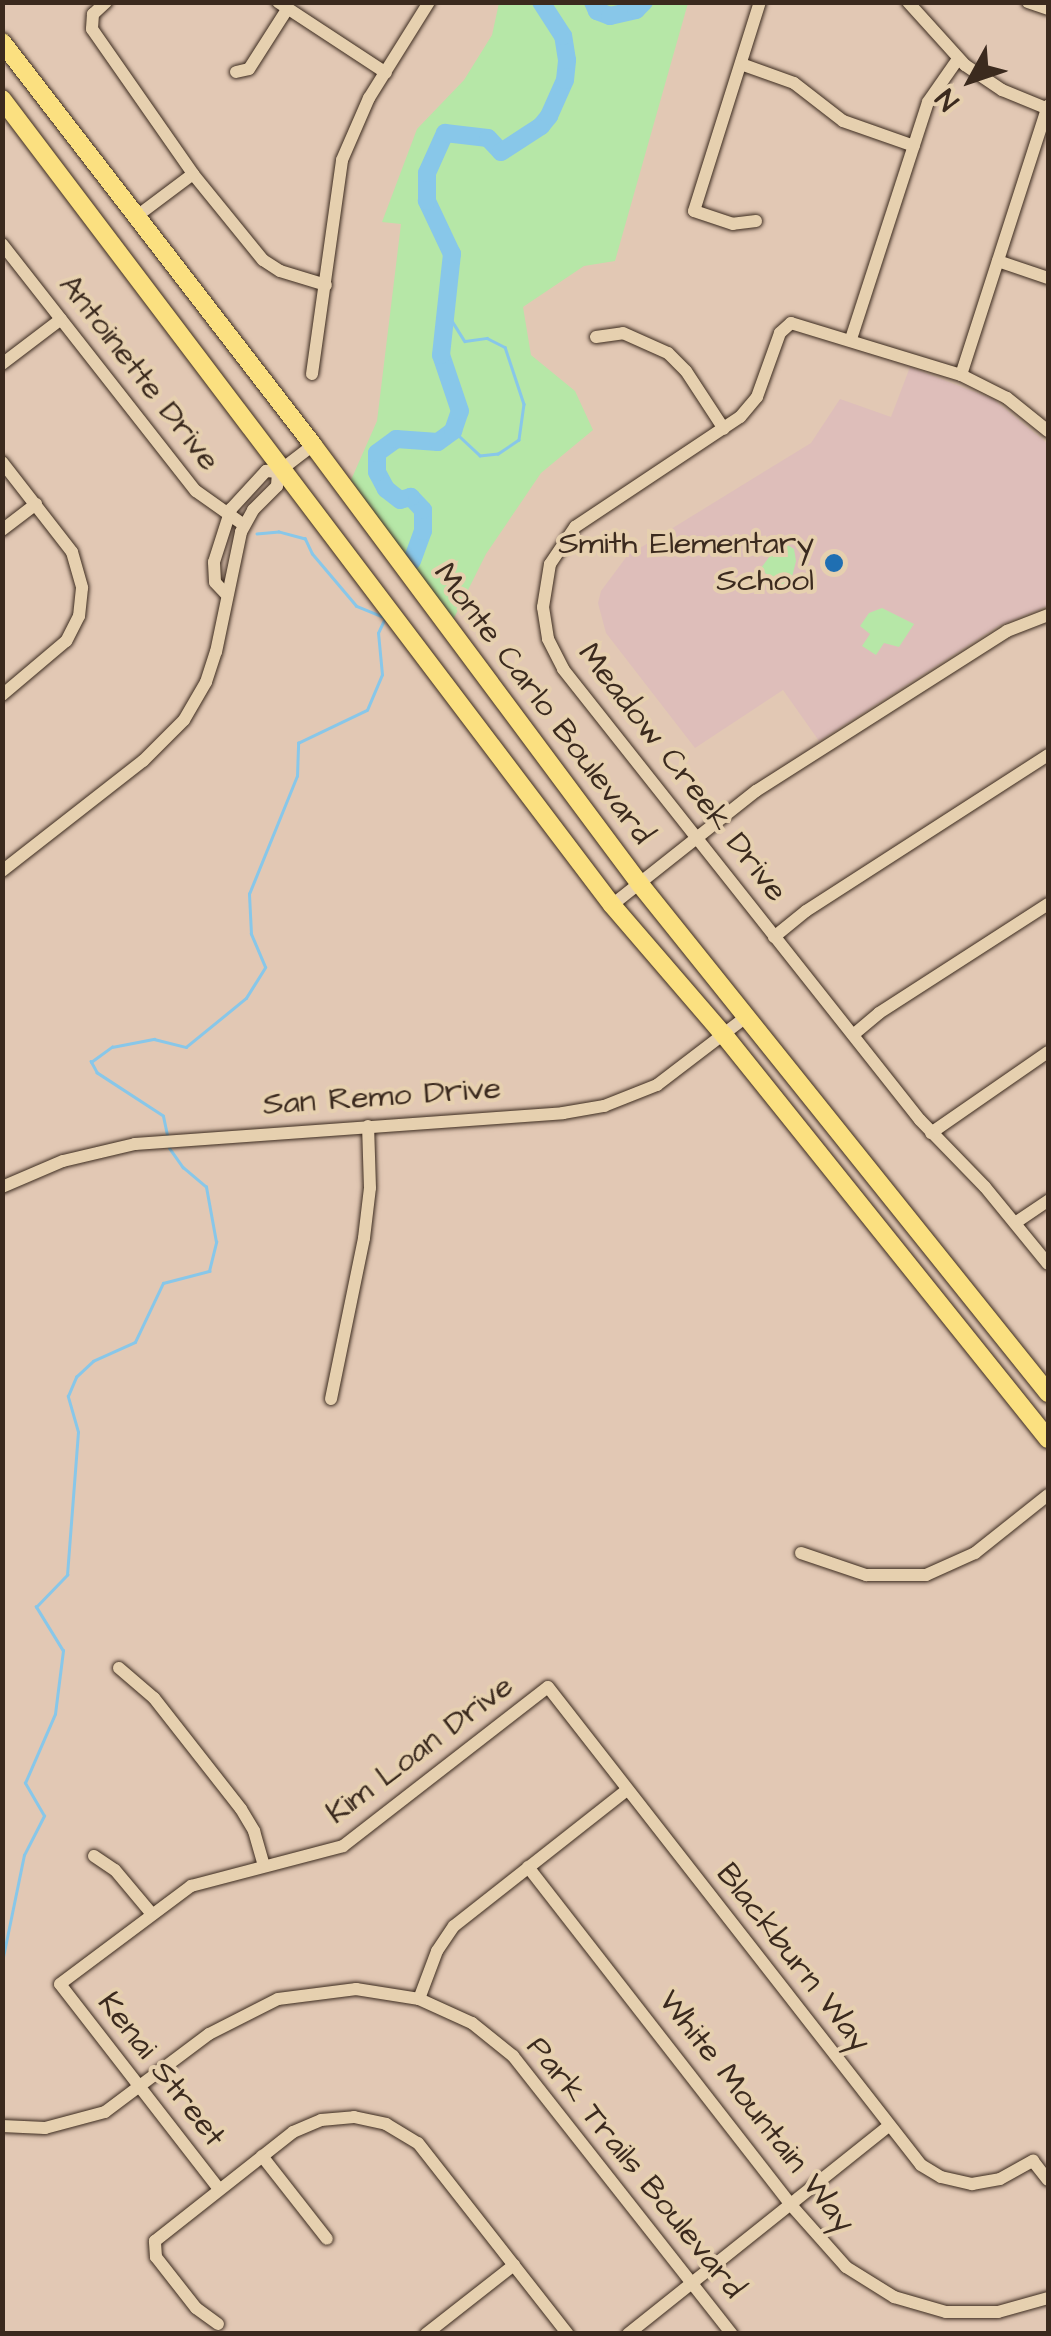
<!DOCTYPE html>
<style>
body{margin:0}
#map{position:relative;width:1051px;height:2336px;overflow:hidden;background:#e2c8b4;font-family:"Architects Daughter",sans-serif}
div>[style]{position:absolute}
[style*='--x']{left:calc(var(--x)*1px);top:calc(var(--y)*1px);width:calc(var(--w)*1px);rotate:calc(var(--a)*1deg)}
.built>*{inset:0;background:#debeba}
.green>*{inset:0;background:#b6e7a7}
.stream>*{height:2.5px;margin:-1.25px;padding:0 1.25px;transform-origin:1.25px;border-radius:1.25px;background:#88c7e9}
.river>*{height:18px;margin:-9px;padding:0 9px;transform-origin:9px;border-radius:9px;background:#88c7e9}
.roads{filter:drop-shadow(0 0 2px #3b2a1e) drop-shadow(0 0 2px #3b2a1e)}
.minor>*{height:12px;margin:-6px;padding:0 6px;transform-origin:6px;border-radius:6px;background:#e6d0af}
.major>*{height:18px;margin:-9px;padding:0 9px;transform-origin:9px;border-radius:9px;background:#fbe080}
.dots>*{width:28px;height:28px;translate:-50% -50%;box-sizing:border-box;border:5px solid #e6d0af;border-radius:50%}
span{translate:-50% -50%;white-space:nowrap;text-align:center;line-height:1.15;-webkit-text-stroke:8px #e6d0af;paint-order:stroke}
.street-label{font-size:32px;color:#3b2a1e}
.poi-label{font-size:32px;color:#3b2a1e}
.right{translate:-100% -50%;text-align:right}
.frame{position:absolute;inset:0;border:5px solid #3b2a1e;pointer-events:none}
.north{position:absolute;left:921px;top:30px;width:100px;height:100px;-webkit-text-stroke:8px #e6d0af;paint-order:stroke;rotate:230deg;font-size:28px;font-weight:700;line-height:40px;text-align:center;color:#3b2a1e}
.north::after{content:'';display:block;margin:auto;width:35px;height:45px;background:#3b2a1e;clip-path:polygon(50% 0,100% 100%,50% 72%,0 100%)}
</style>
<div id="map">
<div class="built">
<div style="clip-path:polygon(910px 367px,993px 399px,1048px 444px,1048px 606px,998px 626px,819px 741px,783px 690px,695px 748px,606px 633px,598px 603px,601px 591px,627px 556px,811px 443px,840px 399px,891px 417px)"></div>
</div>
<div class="green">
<div style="clip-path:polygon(499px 3px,688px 3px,615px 261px,584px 266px,523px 307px,531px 355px,575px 391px,593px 430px,541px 473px,486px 554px,452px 622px,351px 480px,377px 421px,401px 224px,382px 222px,417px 129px,464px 80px,492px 35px)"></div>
<div style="clip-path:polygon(781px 541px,794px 549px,796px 561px,789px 589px,775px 584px,761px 568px)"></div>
<div style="clip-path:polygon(882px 608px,914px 624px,899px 647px,884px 643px,876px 655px,862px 646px,870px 634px,860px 626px,869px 613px)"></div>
</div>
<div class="stream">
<div style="--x:444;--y:308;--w:39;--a:58"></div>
<div style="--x:465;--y:341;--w:22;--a:-8"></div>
<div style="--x:487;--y:338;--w:20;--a:27"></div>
<div style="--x:505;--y:347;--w:60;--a:71.6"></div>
<div style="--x:524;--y:404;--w:36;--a:98"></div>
<div style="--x:519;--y:440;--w:25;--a:146"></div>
<div style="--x:498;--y:454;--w:18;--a:174"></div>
<div style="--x:480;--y:456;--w:37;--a:-137"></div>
<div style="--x:167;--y:1135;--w:19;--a:-102"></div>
<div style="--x:163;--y:1116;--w:79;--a:-146.9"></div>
<div style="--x:97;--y:1073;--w:13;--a:-119"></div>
<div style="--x:91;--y:1062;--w:26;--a:-36"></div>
<div style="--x:112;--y:1047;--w:43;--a:-10.8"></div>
<div style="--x:154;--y:1039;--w:33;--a:14"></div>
<div style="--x:186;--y:1047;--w:77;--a:-39.2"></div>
<div style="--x:246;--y:998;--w:36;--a:-58"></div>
<div style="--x:265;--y:967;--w:36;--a:-113"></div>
<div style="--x:251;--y:934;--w:40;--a:-92.9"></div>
<div style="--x:249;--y:894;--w:127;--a:-67.9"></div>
<div style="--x:297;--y:776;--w:33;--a:-88"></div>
<div style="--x:298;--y:743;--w:76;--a:-25.6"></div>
<div style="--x:367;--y:710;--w:38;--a:-67"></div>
<div style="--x:382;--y:675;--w:42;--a:-95.4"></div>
<div style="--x:378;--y:633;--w:17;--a:-65"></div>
<div style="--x:385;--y:618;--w:31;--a:-158"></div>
<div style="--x:356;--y:606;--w:68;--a:-130.2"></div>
<div style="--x:312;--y:554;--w:17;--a:-115"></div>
<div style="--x:305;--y:539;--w:27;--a:-165"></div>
<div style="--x:279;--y:532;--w:22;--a:175"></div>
<div style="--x:2;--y:1962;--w:109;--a:-78.4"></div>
<div style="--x:24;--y:1855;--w:44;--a:-62.9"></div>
<div style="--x:44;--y:1816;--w:38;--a:-120"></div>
<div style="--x:25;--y:1783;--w:75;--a:-66.5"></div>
<div style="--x:55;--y:1714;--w:64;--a:-82.8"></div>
<div style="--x:63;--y:1651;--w:52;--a:-121.5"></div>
<div style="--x:36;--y:1607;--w:45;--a:-45.9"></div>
<div style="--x:67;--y:1575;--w:143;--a:-85.6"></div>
<div style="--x:78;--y:1432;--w:37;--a:-106"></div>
<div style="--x:68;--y:1396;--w:21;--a:-67"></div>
<div style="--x:76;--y:1377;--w:23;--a:-43"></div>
<div style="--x:93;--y:1361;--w:46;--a:-24.3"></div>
<div style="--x:135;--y:1342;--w:65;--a:-64.6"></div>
<div style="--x:163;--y:1283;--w:48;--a:-14.6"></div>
<div style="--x:209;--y:1271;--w:30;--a:-76"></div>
<div style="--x:216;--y:1242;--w:56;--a:-100.3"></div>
<div style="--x:206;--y:1187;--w:30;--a:-140"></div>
<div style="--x:183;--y:1168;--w:24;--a:-125"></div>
</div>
<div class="river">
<div style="--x:593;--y:2;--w:10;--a:66"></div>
<div style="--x:597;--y:11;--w:14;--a:21"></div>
<div style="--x:610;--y:16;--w:27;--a:-13"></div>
<div style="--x:636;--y:10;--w:11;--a:-45"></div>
<div style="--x:412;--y:561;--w:32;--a:-70"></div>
<div style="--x:423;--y:531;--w:21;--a:-90"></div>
<div style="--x:423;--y:510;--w:18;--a:-133"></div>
<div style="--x:411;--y:497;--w:11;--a:165"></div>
<div style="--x:400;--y:500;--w:18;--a:-142"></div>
<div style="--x:386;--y:489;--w:19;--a:-118"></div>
<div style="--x:377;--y:472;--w:19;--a:-90"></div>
<div style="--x:377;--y:453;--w:24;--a:-36"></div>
<div style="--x:396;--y:439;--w:42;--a:4.1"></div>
<div style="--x:438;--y:442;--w:19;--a:-36"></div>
<div style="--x:453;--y:431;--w:21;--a:-71"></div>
<div style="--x:460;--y:411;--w:59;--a:-108.7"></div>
<div style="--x:441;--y:355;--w:102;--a:-83.8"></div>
<div style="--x:452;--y:254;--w:59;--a:-115.3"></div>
<div style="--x:427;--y:201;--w:28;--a:-90"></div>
<div style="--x:427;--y:173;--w:44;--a:-65.8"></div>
<div style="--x:445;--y:133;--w:43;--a:6.6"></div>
<div style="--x:488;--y:138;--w:19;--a:47"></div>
<div style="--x:501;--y:152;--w:48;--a:-33"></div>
<div style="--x:541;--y:126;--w:13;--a:-51"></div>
<div style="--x:549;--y:116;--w:39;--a:-66"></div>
<div style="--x:565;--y:80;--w:20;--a:-84"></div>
<div style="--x:567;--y:60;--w:24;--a:-99"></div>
<div style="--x:563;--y:36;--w:40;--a:-122.9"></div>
</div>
<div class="roads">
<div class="minor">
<div style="--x:106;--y:2;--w:18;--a:137"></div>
<div style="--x:93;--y:14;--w:15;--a:94"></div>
<div style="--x:92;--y:29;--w:177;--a:55.1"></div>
<div style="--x:193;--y:174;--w:111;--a:50.9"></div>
<div style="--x:263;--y:260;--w:20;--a:33"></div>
<div style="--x:280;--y:271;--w:48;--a:16.9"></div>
<div style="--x:278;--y:2;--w:129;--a:33.3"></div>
<div style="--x:908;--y:2;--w:85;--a:47.9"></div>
<div style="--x:965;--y:65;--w:45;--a:34"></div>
<div style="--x:1002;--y:90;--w:50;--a:22.4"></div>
<div style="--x:1028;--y:2;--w:21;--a:19"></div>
<div style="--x:741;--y:64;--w:56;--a:19.7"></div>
<div style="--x:794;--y:83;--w:62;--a:37.8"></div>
<div style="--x:843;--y:121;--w:75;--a:19.4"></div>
<div style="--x:236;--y:72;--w:13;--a:-13"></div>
<div style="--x:249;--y:69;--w:72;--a:-57.4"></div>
<div style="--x:137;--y:216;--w:70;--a:-36.9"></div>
<div style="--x:756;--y:221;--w:23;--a:173"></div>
<div style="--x:733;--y:224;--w:41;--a:-161.6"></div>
<div style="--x:694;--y:211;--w:219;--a:-72.5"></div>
<div style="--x:2;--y:244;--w:314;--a:51.9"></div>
<div style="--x:196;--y:491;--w:59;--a:35.3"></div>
<div style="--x:998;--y:261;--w:53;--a:18.8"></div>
<div style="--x:596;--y:337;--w:27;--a:-8"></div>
<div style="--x:623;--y:333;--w:49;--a:24"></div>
<div style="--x:668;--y:353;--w:25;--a:45"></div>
<div style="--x:686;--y:371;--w:69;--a:56.8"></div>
<div style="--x:851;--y:339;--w:249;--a:-72"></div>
<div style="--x:928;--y:102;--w:52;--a:-55.1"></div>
<div style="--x:2;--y:364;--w:74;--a:-37.3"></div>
<div style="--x:312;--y:374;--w:216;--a:-82"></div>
<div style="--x:342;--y:160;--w:68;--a:-66.5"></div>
<div style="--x:369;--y:98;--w:113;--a:-58"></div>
<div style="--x:961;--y:375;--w:283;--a:-72.1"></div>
<div style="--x:1048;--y:431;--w:53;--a:-141.2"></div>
<div style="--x:1007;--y:398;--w:51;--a:-153.4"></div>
<div style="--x:961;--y:375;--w:178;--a:-163"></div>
<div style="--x:791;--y:323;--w:15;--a:138"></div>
<div style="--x:780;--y:333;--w:68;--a:109.8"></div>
<div style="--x:757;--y:397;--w:26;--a:130"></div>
<div style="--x:740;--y:417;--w:198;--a:146.3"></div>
<div style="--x:575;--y:527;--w:45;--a:124"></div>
<div style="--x:550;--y:564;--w:44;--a:99.2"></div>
<div style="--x:543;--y:607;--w:32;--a:81"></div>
<div style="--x:548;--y:639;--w:34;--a:63"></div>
<div style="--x:563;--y:669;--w:575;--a:51.64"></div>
<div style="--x:920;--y:1120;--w:93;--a:45.9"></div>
<div style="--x:985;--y:1187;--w:99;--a:50.7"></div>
<div style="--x:2;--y:462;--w:114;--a:52.1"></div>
<div style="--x:72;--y:552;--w:37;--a:74"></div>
<div style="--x:82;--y:588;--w:28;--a:96"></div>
<div style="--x:79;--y:616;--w:28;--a:117"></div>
<div style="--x:66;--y:641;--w:84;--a:139.8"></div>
<div style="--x:2;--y:530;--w:43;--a:-37.4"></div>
<div style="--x:226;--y:594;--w:16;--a:-133"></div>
<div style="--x:215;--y:582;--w:20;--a:-93"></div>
<div style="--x:214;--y:562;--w:56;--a:-72.2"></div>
<div style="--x:231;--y:509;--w:52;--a:-47.4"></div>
<div style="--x:266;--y:471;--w:12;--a:5"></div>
<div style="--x:278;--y:472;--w:44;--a:-37.6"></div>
<div style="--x:2;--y:871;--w:179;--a:-38"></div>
<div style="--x:143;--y:761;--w:58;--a:-45"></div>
<div style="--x:184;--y:720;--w:44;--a:-59.9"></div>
<div style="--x:206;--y:682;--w:32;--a:-72"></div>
<div style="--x:216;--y:652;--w:123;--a:-78.2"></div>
<div style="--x:241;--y:532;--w:25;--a:-61"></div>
<div style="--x:253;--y:510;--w:34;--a:-45"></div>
<div style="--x:277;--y:486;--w:14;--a:-86"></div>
<div style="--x:612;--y:905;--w:184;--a:-38.4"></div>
<div style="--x:756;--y:791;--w:298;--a:-32.5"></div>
<div style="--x:1007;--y:631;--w:44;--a:-21.3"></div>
<div style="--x:774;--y:937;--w:41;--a:-39.1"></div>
<div style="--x:806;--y:911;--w:288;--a:-32.8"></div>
<div style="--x:853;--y:1035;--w:34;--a:-40"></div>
<div style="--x:879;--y:1013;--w:201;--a:-32.8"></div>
<div style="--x:931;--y:1133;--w:142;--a:-34.7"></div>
<div style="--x:2;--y:1187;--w:66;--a:-23.1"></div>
<div style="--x:63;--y:1161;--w:74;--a:-13.3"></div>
<div style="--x:135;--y:1144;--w:429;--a:-4.1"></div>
<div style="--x:563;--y:1113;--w:42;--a:-9.7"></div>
<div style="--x:604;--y:1106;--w:57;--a:-21.6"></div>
<div style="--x:657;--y:1085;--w:112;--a:-37.4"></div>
<div style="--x:1015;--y:1223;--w:40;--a:-34"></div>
<div style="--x:331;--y:1399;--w:164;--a:-78.4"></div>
<div style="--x:364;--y:1238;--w:50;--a:-83.2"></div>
<div style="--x:370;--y:1188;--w:62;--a:-91.8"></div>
<div style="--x:801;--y:1553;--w:69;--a:18.7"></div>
<div style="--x:866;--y:1575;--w:60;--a:0"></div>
<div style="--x:926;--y:1575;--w:54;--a:-24.2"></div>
<div style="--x:975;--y:1553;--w:93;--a:-38.5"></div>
<div style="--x:119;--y:1668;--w:46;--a:40.6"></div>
<div style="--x:154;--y:1698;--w:141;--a:51.9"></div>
<div style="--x:241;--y:1809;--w:26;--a:59"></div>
<div style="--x:254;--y:1831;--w:36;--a:74"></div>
<div style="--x:94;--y:1856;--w:25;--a:34"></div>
<div style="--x:115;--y:1870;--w:56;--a:50.1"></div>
<div style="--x:528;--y:1867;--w:428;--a:52.1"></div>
<div style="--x:791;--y:2205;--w:83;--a:48.4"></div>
<div style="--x:846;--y:2267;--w:57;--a:32"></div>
<div style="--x:894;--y:2297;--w:54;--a:16.1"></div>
<div style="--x:946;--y:2312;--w:52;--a:0"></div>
<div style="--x:998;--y:2312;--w:52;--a:-15.6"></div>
<div style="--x:419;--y:1999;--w:51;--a:-69.4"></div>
<div style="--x:437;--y:1951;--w:30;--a:-56"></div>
<div style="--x:454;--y:1926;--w:220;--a:-38.2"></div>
<div style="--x:2;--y:2126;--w:43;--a:2.7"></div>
<div style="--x:45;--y:2128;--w:62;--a:-14.9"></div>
<div style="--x:105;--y:2112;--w:130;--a:-36.9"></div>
<div style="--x:209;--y:2034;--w:77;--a:-26.9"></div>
<div style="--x:278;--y:1999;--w:79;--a:-7.3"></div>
<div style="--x:356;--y:1989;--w:64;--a:9"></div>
<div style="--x:419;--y:1999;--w:58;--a:24.4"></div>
<div style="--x:472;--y:2023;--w:53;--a:38.8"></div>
<div style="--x:513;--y:2056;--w:354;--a:51.8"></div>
<div style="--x:262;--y:2156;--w:105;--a:51.9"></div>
<div style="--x:219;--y:2189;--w:259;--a:-127.8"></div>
<div style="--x:60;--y:1984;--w:164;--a:-36.8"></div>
<div style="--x:191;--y:1886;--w:157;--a:-14.7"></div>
<div style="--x:343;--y:1846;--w:259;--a:-37.8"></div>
<div style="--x:548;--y:1687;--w:606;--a:52.03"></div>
<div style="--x:921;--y:2165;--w:23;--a:31"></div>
<div style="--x:941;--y:2177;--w:32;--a:13"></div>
<div style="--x:972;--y:2184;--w:28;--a:-10"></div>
<div style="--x:1000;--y:2179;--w:38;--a:-29"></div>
<div style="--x:1033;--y:2161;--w:24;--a:52"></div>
<div style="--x:218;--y:2324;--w:27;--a:-144"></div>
<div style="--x:196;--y:2308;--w:65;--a:-128.1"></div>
<div style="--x:156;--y:2257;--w:16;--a:-94"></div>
<div style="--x:155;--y:2241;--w:176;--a:-38.3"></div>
<div style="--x:293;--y:2132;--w:30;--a:-23"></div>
<div style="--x:321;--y:2120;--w:33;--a:-5"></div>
<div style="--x:354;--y:2117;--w:33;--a:12"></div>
<div style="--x:386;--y:2124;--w:37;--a:31"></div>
<div style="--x:418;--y:2143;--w:243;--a:51.9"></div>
<div style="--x:426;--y:2334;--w:112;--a:-38.1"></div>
<div style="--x:628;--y:2334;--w:334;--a:-38.6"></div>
</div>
<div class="major">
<div style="--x:2;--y:42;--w:509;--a:52.34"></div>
<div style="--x:313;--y:445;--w:546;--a:53.34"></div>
<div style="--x:639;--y:883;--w:654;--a:51.27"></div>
<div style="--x:2;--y:99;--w:1011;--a:52.88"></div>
<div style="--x:612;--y:905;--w:172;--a:49.3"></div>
<div style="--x:724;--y:1035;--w:518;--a:51.27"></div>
</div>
</div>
<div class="dots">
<div style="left:834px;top:563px;background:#1f6fb2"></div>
</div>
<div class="street-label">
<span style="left:139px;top:373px;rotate:52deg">Antoinette Drive</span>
<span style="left:543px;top:704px;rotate:53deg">Monte Carlo Boulevard</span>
<span style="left:682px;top:773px;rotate:52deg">Meadow Creek Drive</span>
<span style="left:382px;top:1097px;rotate:-4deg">San Remo Drive</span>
<span style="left:420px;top:1750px;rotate:-37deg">Kim Loan Drive</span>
<span style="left:793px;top:1958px;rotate:52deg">Blackburn Way</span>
<span style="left:161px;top:2070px;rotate:52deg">Kenai Street</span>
<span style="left:756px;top:2112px;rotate:52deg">White Mountain Way</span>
<span style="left:635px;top:2168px;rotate:51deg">Park Trails Boulevard</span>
</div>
<div class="poi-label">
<span class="right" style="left:814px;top:563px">Smith Elementary<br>School</span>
</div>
<div class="frame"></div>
<div class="north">N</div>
</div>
